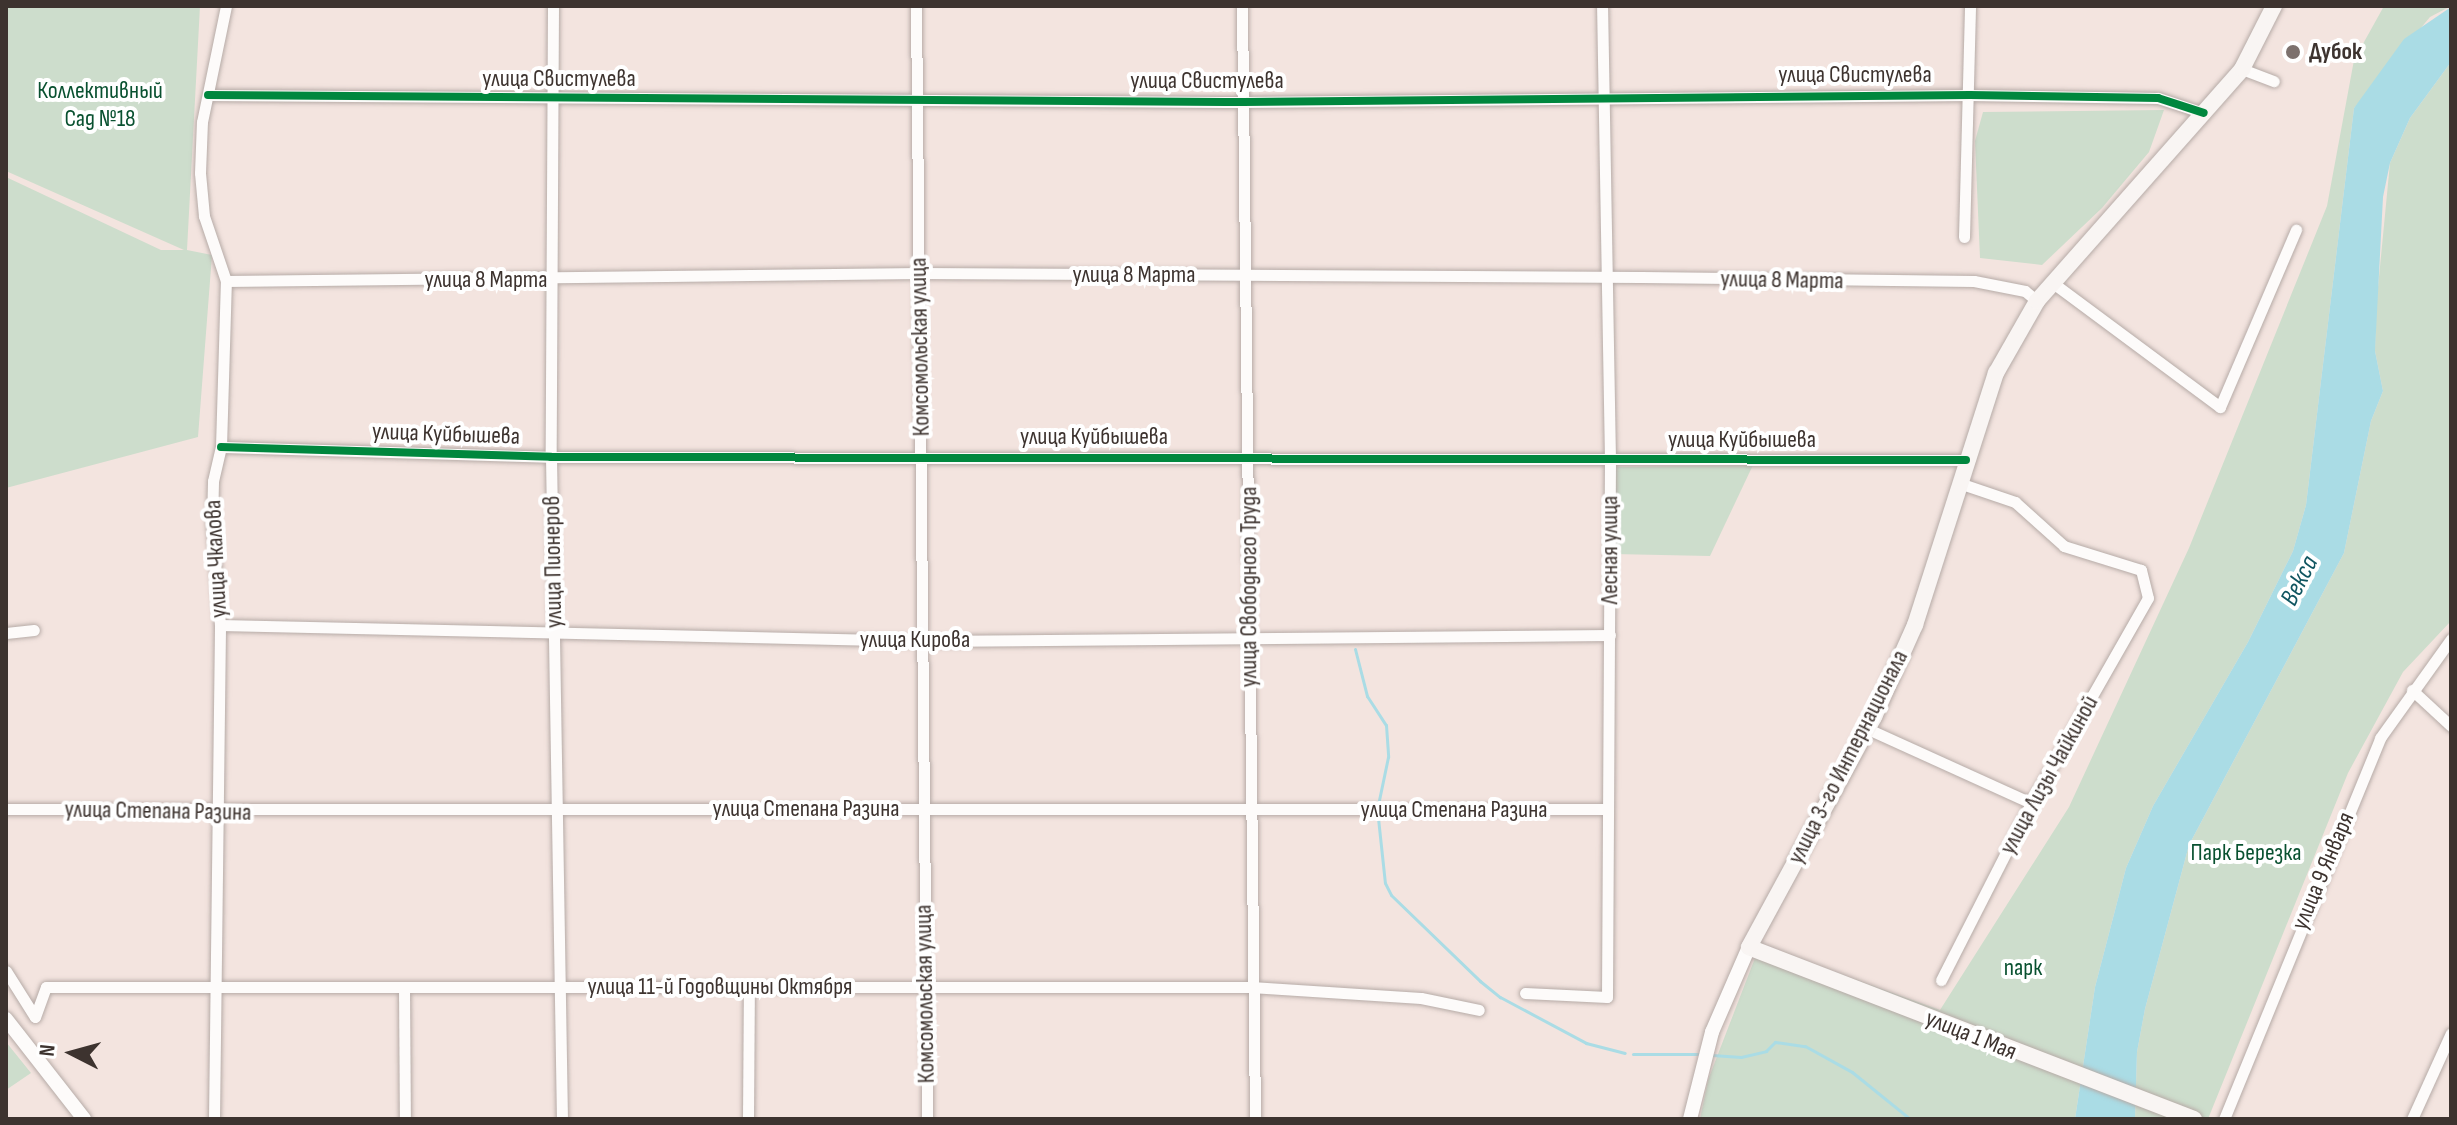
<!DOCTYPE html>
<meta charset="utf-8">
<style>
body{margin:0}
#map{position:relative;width:2457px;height:1125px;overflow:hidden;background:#f3e4df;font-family:"Sofia Sans Condensed",sans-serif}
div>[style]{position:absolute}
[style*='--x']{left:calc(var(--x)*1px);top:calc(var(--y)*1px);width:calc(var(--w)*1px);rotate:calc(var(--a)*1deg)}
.green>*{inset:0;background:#cdddcc}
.water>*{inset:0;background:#aadce5}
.stream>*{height:3px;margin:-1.5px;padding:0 1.5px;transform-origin:1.5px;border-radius:1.5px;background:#aadce5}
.roads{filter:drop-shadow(0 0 2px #b6aba7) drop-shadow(0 0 2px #b6aba7)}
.minor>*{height:11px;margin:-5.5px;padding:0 5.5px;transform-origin:5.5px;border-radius:5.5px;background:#fdfbfa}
.tertiary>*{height:14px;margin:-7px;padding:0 7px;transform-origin:7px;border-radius:7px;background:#fdfbfa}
.secondary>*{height:16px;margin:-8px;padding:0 8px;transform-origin:8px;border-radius:8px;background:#f9f5f3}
.cycleway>*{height:8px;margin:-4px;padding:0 4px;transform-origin:4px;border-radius:4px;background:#00873e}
.dots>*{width:22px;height:22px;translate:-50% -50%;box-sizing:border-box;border:4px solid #fff;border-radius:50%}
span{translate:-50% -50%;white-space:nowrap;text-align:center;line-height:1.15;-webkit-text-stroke:8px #fff;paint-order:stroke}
.poi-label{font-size:24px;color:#3d332f;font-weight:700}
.left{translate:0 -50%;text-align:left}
.street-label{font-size:24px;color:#3d332f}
.park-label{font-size:24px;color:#095130}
.water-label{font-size:26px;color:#105560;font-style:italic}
.frame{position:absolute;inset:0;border:8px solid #3d332f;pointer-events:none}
.north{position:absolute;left:32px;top:1013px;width:80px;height:80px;-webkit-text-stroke:6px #fff;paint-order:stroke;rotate:276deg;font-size:22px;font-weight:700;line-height:32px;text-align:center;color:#3d332f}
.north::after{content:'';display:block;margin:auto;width:28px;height:36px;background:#3d332f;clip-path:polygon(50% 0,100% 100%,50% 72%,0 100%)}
</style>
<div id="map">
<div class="green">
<div style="clip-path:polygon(6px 6px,200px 6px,187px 250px,212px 255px,198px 437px,6px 488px,6px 177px,161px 250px,184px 250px,6px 171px)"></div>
<div style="clip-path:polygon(2384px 6px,2451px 6px,2430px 17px,2354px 108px,2306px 505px,2293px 551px,2248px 642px,2153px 806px,2126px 868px,2095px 987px,2075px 1119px,1700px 1119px,1708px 1080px,1760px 945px,1940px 1010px,2069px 807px,2189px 548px,2327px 206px,2354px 60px)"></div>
<div style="clip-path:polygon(2451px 62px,2451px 621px,2403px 672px,2348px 773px,2208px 1119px,2135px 1119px,2137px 1052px,2145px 1009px,2189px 845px,2344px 553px,2371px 421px,2383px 391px,2375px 351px,2376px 308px,2390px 163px,2410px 118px)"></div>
<div style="clip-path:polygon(2164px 110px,2149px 152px,2102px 208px,2042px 265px,1980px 258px,1975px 141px,1983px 112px)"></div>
<div style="clip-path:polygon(1753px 465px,1710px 556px,1613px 554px,1613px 467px)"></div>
<div style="clip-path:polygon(6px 1042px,31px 1073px,6px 1090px)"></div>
</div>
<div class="water">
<div style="clip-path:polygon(2451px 7px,2451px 62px,2410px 118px,2390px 163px,2383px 197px,2375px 351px,2383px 391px,2371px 421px,2344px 553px,2189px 845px,2145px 1009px,2137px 1052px,2135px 1119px,2075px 1119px,2095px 987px,2126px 868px,2153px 806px,2248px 642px,2293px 551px,2306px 505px,2354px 108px,2404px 39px)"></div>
</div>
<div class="stream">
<div style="--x:1355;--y:649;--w:49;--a:75.7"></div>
<div style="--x:1367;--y:696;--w:35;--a:57"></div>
<div style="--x:1386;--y:725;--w:32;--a:86"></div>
<div style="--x:1388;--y:757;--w:49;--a:101.8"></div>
<div style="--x:1378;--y:818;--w:65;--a:83.9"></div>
<div style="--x:1385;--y:883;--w:13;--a:63"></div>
<div style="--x:1391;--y:895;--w:124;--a:44"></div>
<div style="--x:1480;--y:981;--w:26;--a:39"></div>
<div style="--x:1500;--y:997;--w:98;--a:28.1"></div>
<div style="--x:1586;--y:1043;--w:40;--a:14.4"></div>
<div style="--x:1633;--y:1054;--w:68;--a:0"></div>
<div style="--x:1712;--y:1055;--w:29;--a:4"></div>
<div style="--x:1741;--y:1057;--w:26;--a:-13"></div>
<div style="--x:1766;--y:1051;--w:13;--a:-45"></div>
<div style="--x:1775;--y:1042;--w:30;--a:8"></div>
<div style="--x:1805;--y:1046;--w:54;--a:29"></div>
<div style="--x:1852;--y:1072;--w:75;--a:39"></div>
</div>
<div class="roads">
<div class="minor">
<div style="--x:553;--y:6;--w:451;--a:90.3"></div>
<div style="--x:551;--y:457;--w:662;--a:89.05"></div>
<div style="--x:916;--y:6;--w:1113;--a:89.43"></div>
<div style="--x:1242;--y:6;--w:1113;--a:89.33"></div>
<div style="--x:2242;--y:69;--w:34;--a:21"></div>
<div style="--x:208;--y:95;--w:1035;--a:0.39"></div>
<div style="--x:1243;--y:102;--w:727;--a:-0.55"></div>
<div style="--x:1970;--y:95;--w:188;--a:0.9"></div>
<div style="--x:2158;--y:98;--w:48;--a:18.1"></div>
<div style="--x:1964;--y:237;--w:231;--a:-88.5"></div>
<div style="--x:226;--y:281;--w:693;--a:-0.66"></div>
<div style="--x:919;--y:273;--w:722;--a:0.32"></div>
<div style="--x:1641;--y:277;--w:333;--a:0.7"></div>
<div style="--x:1974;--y:281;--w:52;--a:11.1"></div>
<div style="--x:2025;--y:291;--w:16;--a:40"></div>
<div style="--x:2053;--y:283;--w:208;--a:36.6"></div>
<div style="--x:2220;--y:407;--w:193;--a:-66.8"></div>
<div style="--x:221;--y:447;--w:330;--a:1.7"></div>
<div style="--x:551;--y:457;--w:1415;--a:0.12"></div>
<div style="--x:220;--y:625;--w:704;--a:1.3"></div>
<div style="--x:924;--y:641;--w:686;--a:-0.5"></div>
<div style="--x:6;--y:633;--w:28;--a:-6"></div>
<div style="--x:2412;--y:690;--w:53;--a:42.7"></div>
<div style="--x:1868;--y:729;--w:179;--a:24.4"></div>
<div style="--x:6;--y:809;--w:1599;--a:0"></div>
<div style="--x:6;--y:971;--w:54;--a:57.8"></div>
<div style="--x:35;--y:1017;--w:32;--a:-70"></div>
<div style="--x:46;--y:987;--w:1205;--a:0"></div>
<div style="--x:1251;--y:987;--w:170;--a:3.7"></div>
<div style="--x:1421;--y:998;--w:59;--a:11.7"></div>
<div style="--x:1941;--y:980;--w:199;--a:-63"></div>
<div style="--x:2031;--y:803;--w:236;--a:-60.3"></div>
<div style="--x:2148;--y:598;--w:29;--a:-104"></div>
<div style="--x:2141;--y:570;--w:81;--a:-162.7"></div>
<div style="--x:2064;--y:546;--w:66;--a:-138.1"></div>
<div style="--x:2015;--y:502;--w:59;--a:-161.3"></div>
<div style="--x:404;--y:987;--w:132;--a:89.6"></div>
<div style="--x:1525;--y:993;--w:82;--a:2.8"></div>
<div style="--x:1607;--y:997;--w:537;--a:-89.68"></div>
<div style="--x:1610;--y:460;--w:454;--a:-91"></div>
<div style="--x:214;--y:1119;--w:494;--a:-89.3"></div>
<div style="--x:220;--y:625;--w:102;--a:-94.5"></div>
<div style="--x:212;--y:523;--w:42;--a:-88.6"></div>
<div style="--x:213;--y:481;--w:35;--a:-77"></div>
<div style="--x:221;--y:447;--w:166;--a:-88.3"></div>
<div style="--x:226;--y:281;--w:69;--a:-108.7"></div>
<div style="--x:204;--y:216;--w:43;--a:-95.3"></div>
<div style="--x:200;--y:173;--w:51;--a:-87.8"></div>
<div style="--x:202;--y:122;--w:118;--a:-78.3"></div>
<div style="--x:748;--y:1119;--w:132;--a:-89.6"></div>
<div style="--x:2224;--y:1119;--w:412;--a:-67.7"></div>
<div style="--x:2380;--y:738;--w:122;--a:-54.4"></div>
<div style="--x:2412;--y:1119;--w:94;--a:-65.6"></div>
</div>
<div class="tertiary">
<div style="--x:6;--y:1019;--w:127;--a:52"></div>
<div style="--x:1690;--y:1119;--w:90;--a:-75.8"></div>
<div style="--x:1712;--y:1032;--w:93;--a:-66.5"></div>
</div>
<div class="secondary">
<div style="--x:2194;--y:1119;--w:477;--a:-158.9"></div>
<div style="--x:1749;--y:947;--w:262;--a:-61.5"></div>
<div style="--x:1874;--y:717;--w:101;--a:-66"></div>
<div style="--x:1915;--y:625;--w:265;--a:-72.2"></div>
<div style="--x:1996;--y:373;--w:83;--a:-60.3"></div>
<div style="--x:2037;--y:301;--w:310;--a:-48.5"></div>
<div style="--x:2242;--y:69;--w:71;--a:-63.1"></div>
</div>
</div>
<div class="cycleway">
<div style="--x:208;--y:95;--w:1035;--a:0.39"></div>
<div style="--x:1243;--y:102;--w:727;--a:-0.55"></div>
<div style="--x:1970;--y:95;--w:188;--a:0.9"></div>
<div style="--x:2158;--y:98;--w:48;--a:18.1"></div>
<div style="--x:221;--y:447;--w:330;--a:1.7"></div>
<div style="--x:551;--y:457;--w:1415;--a:0.12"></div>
</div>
<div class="dots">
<div style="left:2293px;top:52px;background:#7d716d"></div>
</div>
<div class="poi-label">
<span class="left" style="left:2309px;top:52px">Дубок</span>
</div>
<div class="street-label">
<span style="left:1855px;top:75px">улица Свистулева</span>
<span style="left:559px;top:79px">улица Свистулева</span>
<span style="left:1207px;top:81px">улица Свистулева</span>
<span style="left:1134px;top:275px">улица 8 Марта</span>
<span style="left:486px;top:280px">улица 8 Марта</span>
<span style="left:1782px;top:280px;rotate:1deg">улица 8 Марта</span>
<span style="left:920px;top:347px;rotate:-91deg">Комсомольская улица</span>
<span style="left:446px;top:434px;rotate:2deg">улица Куйбышева</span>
<span style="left:1094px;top:437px">улица Куйбышева</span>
<span style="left:1742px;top:440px">улица Куйбышева</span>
<span style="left:1610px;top:550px;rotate:-90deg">Лесная улица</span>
<span style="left:216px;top:559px;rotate:-93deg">улица Чкалова</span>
<span style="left:553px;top:562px;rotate:-91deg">улица Пионеров</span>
<span style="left:1249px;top:587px;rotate:-90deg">улица Свободного Труда</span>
<span style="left:915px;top:640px">улица Кирова</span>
<span style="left:1848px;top:757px;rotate:-63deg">улица 3-го Интернационала</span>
<span style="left:2049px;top:775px;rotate:-61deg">улица Лизы Чайкиной</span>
<span style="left:806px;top:809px">улица Степана Разина</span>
<span style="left:1454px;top:810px">улица Степана Разина</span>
<span style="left:158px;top:811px;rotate:1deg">улица Степана Разина</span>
<span style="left:2323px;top:871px;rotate:-67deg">улица 9 Января</span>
<span style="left:720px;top:987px">улица 11-й Годовщины Октября</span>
<span style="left:925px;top:994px;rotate:-91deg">Комсомольская улица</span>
<span style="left:1971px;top:1035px;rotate:22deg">улица 1 Мая</span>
</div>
<div class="park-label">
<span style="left:100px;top:105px">Коллективный<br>Сад №18</span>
<span style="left:2246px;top:853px">Парк Березка</span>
<span style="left:2023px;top:968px">парк</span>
</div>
<div class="water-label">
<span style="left:2300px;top:581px;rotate:-63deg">Векса</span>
</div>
<div class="frame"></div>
<div class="north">N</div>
</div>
